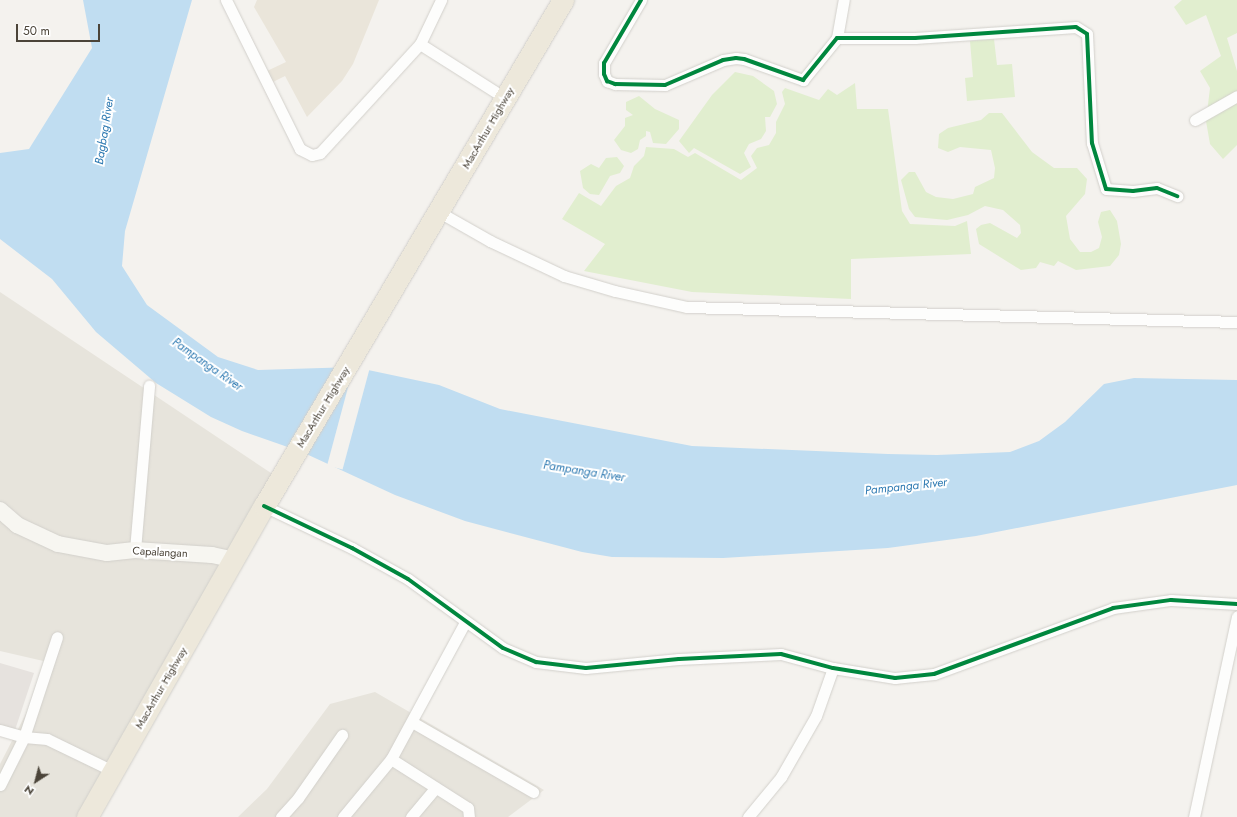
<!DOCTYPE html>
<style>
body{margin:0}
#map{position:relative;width:1237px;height:817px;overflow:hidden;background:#f4f2ee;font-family:Jost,sans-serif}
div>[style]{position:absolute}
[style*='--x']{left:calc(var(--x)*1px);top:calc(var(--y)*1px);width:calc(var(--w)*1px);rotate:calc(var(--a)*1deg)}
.residential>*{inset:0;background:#e7e4dc}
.industrial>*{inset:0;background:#e6e2de}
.education>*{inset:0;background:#eae5da}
.green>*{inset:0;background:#e1eecf}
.water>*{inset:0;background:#c0ddf1}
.pier>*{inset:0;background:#f4f2ee;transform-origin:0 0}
.roads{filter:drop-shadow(0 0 1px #d2d0cb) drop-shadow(0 0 1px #d2d0cb)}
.street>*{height:11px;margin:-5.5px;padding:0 5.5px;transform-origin:5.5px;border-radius:5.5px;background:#fdfdfc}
.secondary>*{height:16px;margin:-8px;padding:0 8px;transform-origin:8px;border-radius:8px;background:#f7f6f1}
.highway>*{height:21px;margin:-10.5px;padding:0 10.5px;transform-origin:10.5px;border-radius:10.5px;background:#ede8db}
.cycleway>*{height:4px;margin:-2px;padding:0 2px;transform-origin:2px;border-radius:2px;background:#00873e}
span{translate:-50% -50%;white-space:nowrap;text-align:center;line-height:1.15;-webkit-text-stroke:4px #fff;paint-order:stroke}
.street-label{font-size:11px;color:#4b4439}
.water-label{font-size:12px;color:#2e7ab2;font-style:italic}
.north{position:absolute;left:16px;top:761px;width:40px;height:40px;-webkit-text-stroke:3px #fff;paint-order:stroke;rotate:216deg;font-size:11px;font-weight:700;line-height:16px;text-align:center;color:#4b4439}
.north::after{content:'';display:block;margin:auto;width:14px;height:18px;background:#4b4439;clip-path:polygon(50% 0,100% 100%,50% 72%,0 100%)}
.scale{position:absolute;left:16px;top:24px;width:84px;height:18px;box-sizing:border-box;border:2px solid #4b4439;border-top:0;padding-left:5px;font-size:12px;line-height:14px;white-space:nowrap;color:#4b4439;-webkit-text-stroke:3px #fff;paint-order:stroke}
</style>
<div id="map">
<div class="residential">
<div style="clip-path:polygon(0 292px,274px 475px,78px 817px,0 817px,0 764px,52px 663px,0 651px)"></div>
<div style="clip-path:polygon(375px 692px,544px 790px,508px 817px,238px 817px,267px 789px,330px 704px)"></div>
</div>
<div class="industrial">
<div style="clip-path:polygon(0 663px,34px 673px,14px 733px,0 729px)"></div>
</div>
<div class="education">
<div style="clip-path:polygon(257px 0,379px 0,353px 64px,342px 81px,307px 117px,285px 76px,273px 82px,267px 71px,286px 62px,254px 7px)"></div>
</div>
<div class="green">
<div style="clip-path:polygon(1182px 0,1237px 0,1237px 33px,1227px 38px,1237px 71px,1237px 145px,1223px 159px,1210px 144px,1206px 121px,1210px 88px,1200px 71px,1221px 56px,1206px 15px,1186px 25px,1174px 7px)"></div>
<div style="clip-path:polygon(994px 39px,997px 65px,1012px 64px,1015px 97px,967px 101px,965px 78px,973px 77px,970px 41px)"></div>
<div style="clip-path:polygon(735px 72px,753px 76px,774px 91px,777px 104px,770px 117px,765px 117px,766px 131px,761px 139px,749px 144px,744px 153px,751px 167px,740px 174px,694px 148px,689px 153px,679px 141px,712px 95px)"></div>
<div style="clip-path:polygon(855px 83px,857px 109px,888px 109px,902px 211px,910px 224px,955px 226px,967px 221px,971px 254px,851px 259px,851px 299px,692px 292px,584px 271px,605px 244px,562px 219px,579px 193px,601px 206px,616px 186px,630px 178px,634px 166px,644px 156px,646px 147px,674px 149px,688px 157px,695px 153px,741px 180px,757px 168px,751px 156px,757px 148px,769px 145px,776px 133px,776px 122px,785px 104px,782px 92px,785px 88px,819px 100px,828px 89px,837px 95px)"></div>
<div style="clip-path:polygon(639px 96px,655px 109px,679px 120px,679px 129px,666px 144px,653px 143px,650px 132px,646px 131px,646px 136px,640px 140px,638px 149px,631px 153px,621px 150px,614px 140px,625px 126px,625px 118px,633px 115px,626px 110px,626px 102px)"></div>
<div style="clip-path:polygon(989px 113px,1002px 113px,1032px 152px,1054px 168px,1077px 168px,1087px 179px,1085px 194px,1066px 216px,1070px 239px,1080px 252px,1091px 252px,1099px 248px,1102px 237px,1098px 222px,1101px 212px,1110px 210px,1117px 221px,1121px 244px,1119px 255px,1110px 266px,1076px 270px,1058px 261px,1054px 266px,1040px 262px,1036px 268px,1021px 270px,979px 244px,976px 229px,981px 225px,990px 223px,1017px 238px,1021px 233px,1020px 225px,1003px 210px,985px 206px,968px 215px,947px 220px,915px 217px,909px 209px,901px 180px,909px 172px,915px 172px,926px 192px,936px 197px,953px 199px,973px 194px,975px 187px,994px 178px,995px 168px,991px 150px,960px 147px,948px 152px,938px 148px,939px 134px,948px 128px,981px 120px)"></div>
<div style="clip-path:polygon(617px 157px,624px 166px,620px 173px,610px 176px,599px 195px,590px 194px,583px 188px,580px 171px,591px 164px,599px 168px,606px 158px)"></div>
</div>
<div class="water">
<div style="clip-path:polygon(83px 0,192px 0,125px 231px,122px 266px,147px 305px,218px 357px,258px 370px,354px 367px,439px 385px,500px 409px,692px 446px,888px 454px,937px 455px,1010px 452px,1039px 441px,1065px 422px,1104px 384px,1134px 378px,1237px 380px,1237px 485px,976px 536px,888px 548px,723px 558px,612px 557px,582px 552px,465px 521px,395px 495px,302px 452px,242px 431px,211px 417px,156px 383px,96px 332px,52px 279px,0 239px,0 153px,29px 149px,92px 48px)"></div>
</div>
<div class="pier">
<div style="left:354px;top:365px;width:16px;height:104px;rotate:15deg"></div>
</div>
<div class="roads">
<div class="street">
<div style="--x:226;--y:0;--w:166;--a:63.6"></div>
<div style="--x:300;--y:149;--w:13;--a:27"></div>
<div style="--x:312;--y:155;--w:8;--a:-14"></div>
<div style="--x:320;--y:153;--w:148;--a:-47.5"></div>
<div style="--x:420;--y:44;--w:49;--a:-64.5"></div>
<div style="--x:641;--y:0;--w:73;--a:120.4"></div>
<div style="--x:604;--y:63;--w:11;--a:90"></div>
<div style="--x:604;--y:74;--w:8;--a:67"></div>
<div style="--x:607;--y:81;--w:9;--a:21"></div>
<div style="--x:615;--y:84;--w:50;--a:1.1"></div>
<div style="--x:665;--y:85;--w:63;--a:-23.3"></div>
<div style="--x:723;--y:60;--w:13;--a:-9"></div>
<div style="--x:736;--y:58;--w:8;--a:7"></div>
<div style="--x:744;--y:59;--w:63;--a:19.6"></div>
<div style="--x:803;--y:80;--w:54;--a:-51"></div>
<div style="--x:837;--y:38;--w:78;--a:0"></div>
<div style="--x:915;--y:38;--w:161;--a:-3.9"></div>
<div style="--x:1076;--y:27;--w:13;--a:32"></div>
<div style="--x:1087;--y:34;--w:109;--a:87.4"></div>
<div style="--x:1092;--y:143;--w:48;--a:73.1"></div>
<div style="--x:1106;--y:189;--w:27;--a:4"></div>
<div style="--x:1133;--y:191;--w:24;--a:-7"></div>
<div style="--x:1157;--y:188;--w:22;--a:22"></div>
<div style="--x:837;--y:38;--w:39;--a:-80"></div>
<div style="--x:420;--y:44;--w:101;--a:32.4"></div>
<div style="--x:1195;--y:120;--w:48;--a:-29.7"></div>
<div style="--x:439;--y:212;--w:59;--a:29.6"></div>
<div style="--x:490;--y:241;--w:82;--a:25.3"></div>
<div style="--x:564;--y:276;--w:53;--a:16.4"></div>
<div style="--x:615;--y:291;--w:74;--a:12.5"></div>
<div style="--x:687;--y:307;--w:550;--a:1.56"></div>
<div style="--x:264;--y:506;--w:98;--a:25.5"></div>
<div style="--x:352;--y:548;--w:64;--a:29"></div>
<div style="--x:408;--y:579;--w:117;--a:36"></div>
<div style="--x:503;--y:648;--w:36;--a:23"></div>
<div style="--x:536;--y:662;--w:50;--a:6.8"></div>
<div style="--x:586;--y:668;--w:93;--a:-5.5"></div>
<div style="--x:679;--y:659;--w:102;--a:-2.8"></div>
<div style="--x:781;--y:654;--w:54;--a:15.1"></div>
<div style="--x:833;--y:668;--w:63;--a:9.2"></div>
<div style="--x:895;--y:678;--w:39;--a:-6"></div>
<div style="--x:934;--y:674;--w:191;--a:-20.2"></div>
<div style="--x:1113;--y:608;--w:59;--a:-7.9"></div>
<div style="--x:1171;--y:600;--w:66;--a:3.5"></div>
<div style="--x:135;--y:550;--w:165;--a:-85.1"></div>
<div style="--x:412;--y:722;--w:140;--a:30"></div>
<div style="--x:0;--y:730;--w:25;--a:16"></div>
<div style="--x:24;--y:737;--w:23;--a:5"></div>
<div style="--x:47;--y:739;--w:73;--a:25.9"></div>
<div style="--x:391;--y:759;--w:91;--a:32.5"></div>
<div style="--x:468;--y:808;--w:9;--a:84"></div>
<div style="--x:0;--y:785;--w:54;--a:-63.4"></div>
<div style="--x:24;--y:737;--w:105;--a:-71.7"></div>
<div style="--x:281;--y:817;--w:25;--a:-48"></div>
<div style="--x:298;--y:798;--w:77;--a:-55.1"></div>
<div style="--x:343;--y:817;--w:75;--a:-50.4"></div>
<div style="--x:391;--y:759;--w:156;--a:-61.6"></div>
<div style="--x:411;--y:817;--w:38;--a:-50"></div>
<div style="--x:748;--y:817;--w:52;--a:-50.5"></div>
<div style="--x:781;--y:777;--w:70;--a:-60.2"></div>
<div style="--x:816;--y:716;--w:51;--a:-70.5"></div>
<div style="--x:1194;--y:817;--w:205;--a:-77.9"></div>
</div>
<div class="secondary">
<div style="--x:0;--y:510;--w:23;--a:41"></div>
<div style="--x:17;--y:525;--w:45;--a:24.9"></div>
<div style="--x:58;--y:544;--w:50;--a:10.4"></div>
<div style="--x:107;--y:553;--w:28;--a:-6"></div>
<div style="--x:135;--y:550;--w:77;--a:3.7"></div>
<div style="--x:212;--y:555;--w:24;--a:12"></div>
</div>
<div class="highway">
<div style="--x:87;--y:817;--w:358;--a:-60.4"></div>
<div style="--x:264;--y:506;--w:588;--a:-59.42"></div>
</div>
</div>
<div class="cycleway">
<div style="--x:641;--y:0;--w:73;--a:120.4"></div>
<div style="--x:604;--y:63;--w:11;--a:90"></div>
<div style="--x:604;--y:74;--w:8;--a:67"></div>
<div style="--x:607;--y:81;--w:9;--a:21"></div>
<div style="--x:615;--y:84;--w:50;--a:1.1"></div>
<div style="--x:665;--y:85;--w:63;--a:-23.3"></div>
<div style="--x:723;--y:60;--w:13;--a:-9"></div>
<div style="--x:736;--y:58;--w:8;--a:7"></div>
<div style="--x:744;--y:59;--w:63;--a:19.6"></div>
<div style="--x:803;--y:80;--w:54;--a:-51"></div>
<div style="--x:837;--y:38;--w:78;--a:0"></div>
<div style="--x:915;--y:38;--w:161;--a:-3.9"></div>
<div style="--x:1076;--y:27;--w:13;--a:32"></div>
<div style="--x:1087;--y:34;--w:109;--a:87.4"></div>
<div style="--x:1092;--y:143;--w:48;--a:73.1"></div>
<div style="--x:1106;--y:189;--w:27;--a:4"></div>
<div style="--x:1133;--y:191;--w:24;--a:-7"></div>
<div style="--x:1157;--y:188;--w:22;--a:22"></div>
<div style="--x:264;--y:506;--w:98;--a:25.5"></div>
<div style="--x:352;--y:548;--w:64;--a:29"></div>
<div style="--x:408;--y:579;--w:117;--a:36"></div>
<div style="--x:503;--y:648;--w:36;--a:23"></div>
<div style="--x:536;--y:662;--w:50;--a:6.8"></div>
<div style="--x:586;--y:668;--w:93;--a:-5.5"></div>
<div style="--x:679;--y:659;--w:102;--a:-2.8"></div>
<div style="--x:781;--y:654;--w:54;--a:15.1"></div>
<div style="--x:833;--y:668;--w:63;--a:9.2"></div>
<div style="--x:895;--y:678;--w:39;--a:-6"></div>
<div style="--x:934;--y:674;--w:191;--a:-20.2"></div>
<div style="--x:1113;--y:608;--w:59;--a:-7.9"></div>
<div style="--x:1171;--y:600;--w:66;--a:3.5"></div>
</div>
<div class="street-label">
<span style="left:488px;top:128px;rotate:-60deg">MacArthur Highway</span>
<span style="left:323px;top:407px;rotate:-59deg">MacArthur Highway</span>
<span style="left:160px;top:552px;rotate:3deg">Capalangan</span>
<span style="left:161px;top:688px;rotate:-60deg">MacArthur Highway</span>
</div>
<div class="water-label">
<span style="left:105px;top:131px;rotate:-81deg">Bagbag River</span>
<span style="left:207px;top:365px;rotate:35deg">Pampanga River</span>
<span style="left:584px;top:472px;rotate:9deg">Pampanga River</span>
<span style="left:906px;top:487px;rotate:-6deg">Pampanga River</span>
</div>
<div class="north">N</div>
<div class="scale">50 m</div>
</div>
